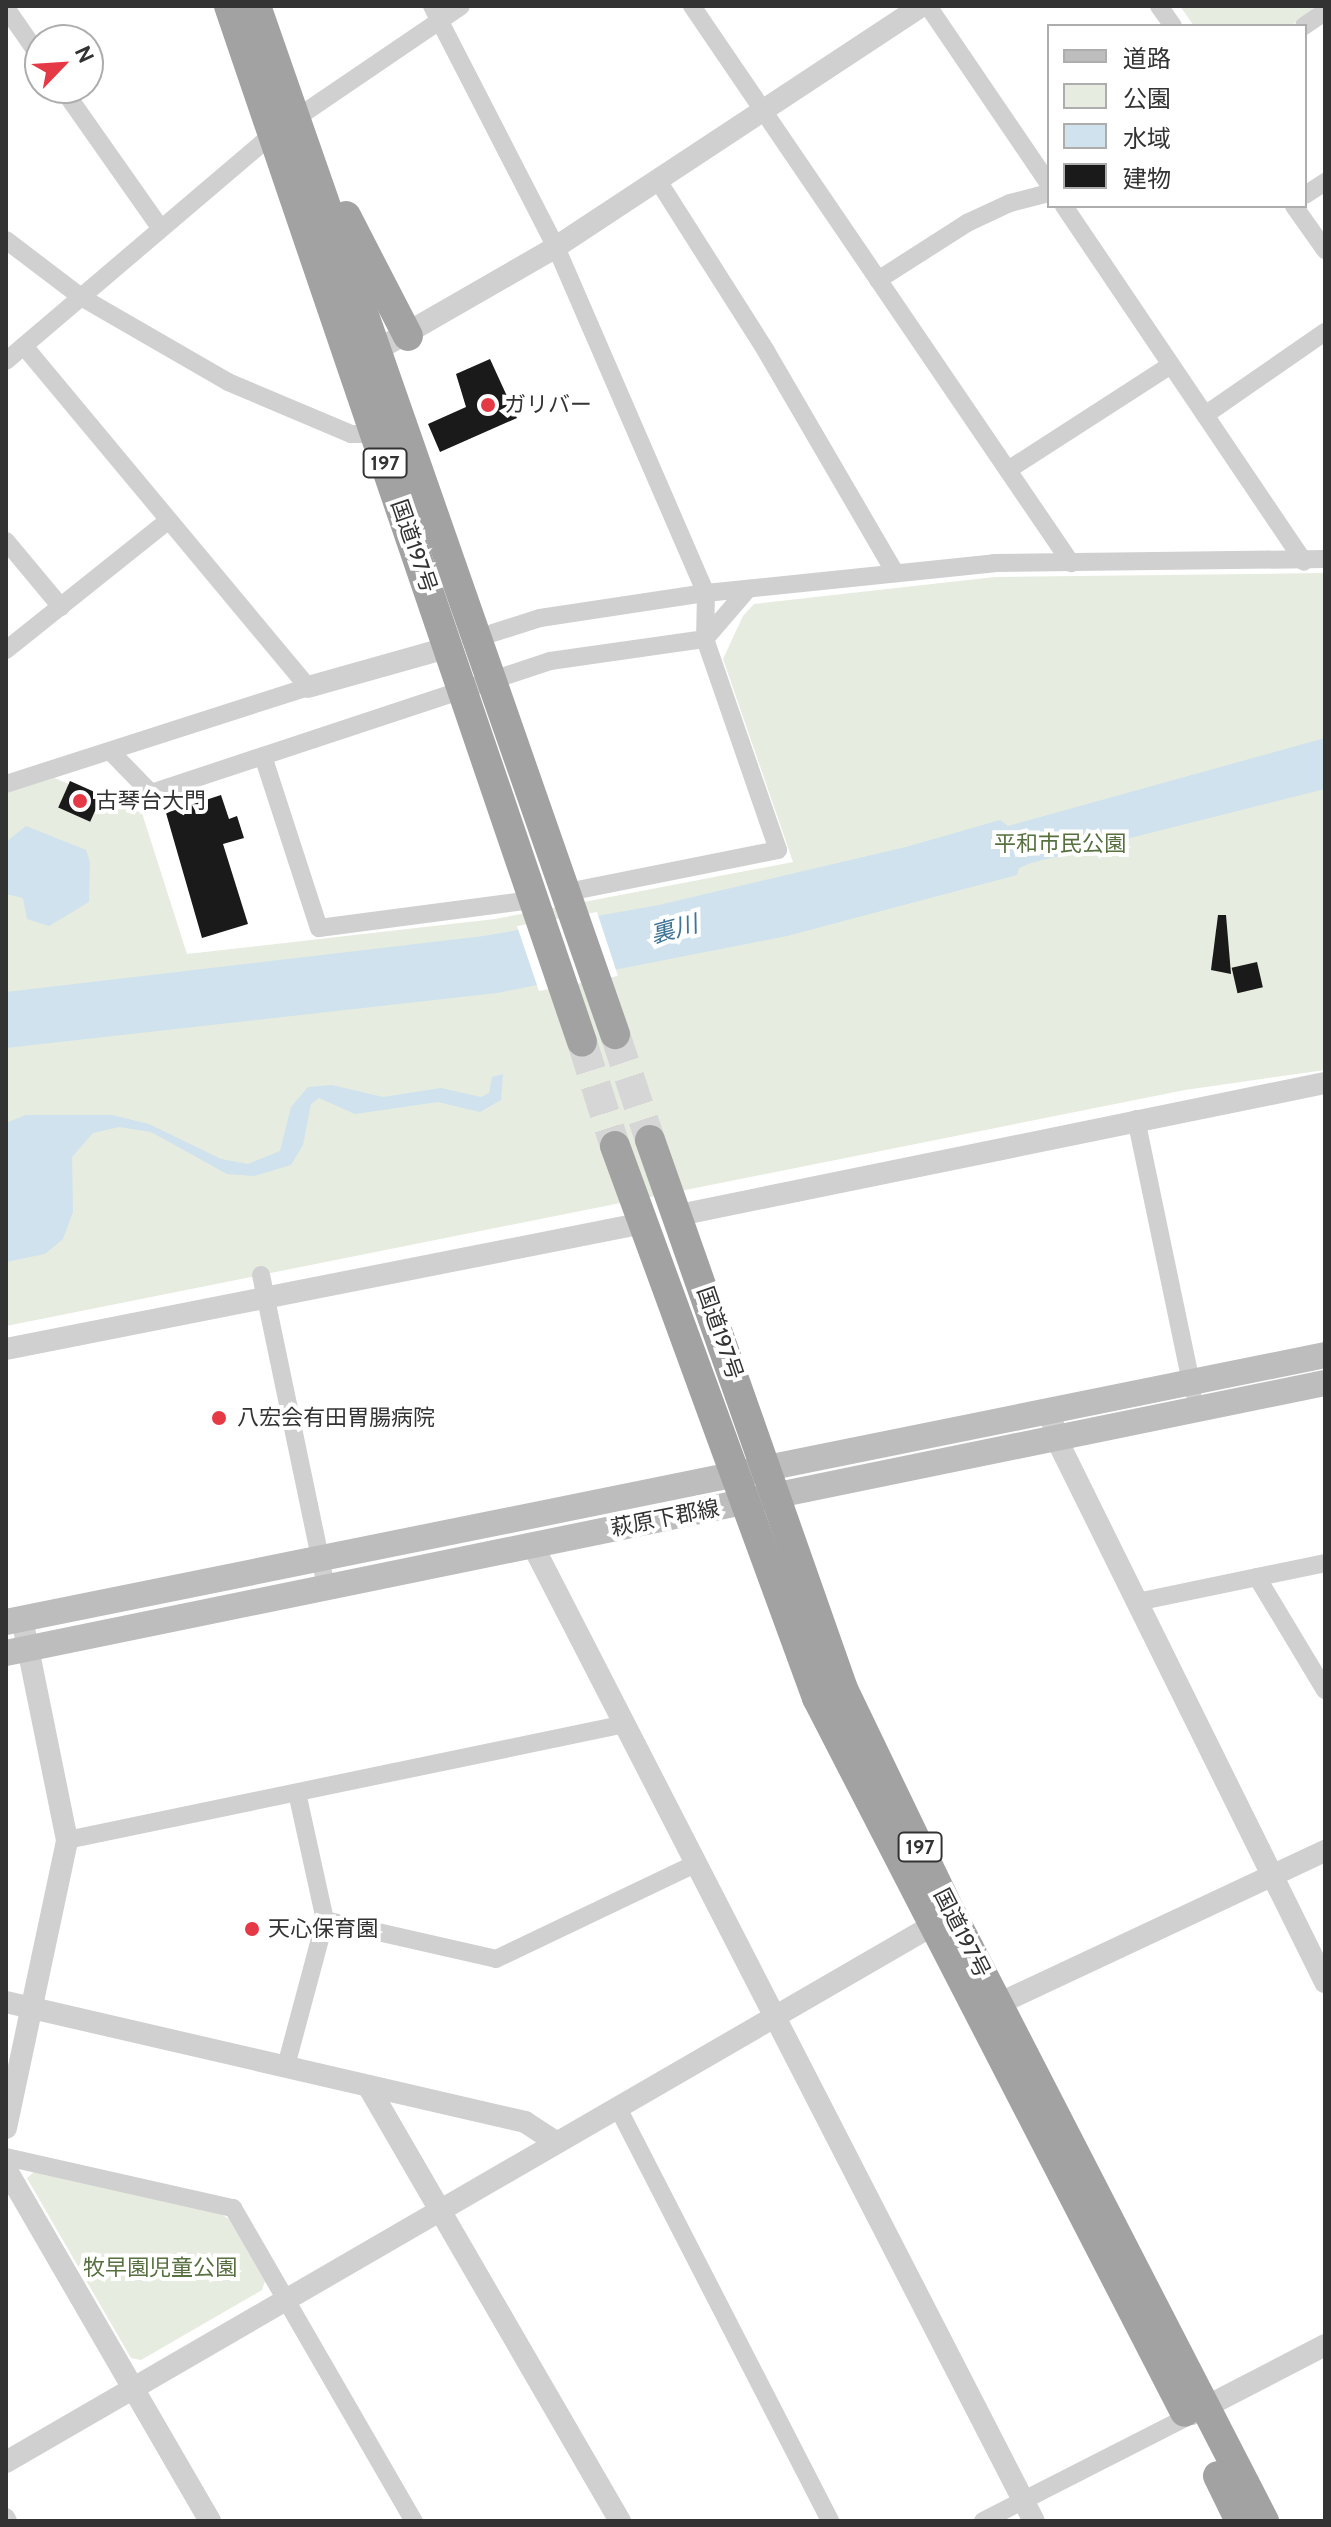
<!DOCTYPE html>
<meta charset="utf-8">
<style>
body{margin:0}
#map{position:relative;width:1331px;height:2527px;overflow:hidden;background:#fff;font-family:Cabin,"Noto Sans JP",sans-serif}
div>[style]{position:absolute}
[style*='--x']{left:calc(var(--x)*1px);top:calc(var(--y)*1px);width:calc(var(--w)*1px);rotate:calc(var(--a)*1deg)}
.green>*{inset:0;background:#e6ecdf}
.water>*{inset:0;background:#cfe2ee}
.pier>*{inset:0;background:#fff}
.building>*{inset:0;background:#1a1a1a;transform-origin:0 0}
.trunk-tunnel>*{height:30px;margin-top:-15px;transform-origin:0;background:repeating-linear-gradient(90deg,#d6d6d6 0 30px,transparent 0 45px)}
.minor>*{height:18px;margin:-9px;padding:0 9px;transform-origin:9px;border-radius:9px;background:#d0d0d0}
.tertiary>*{height:22px;margin:-11px;padding:0 11px;transform-origin:11px;border-radius:11px;background:#d0d0d0}
.secondary>*{height:26px;margin:-13px;padding:0 13px;transform-origin:13px;border-radius:13px;background:#bdbdbd}
.trunk>*{height:30px;margin:-15px;padding:0 15px;transform-origin:15px;border-radius:15px;background:#a2a2a2}
.dots>*{width:22px;height:22px;translate:-50% -50%;box-sizing:border-box;border:4px solid #fff;border-radius:50%}
span{translate:-50% -50%;white-space:nowrap;text-align:center;line-height:1.15;-webkit-text-stroke:8px #fff;paint-order:stroke}
.shield-label span{padding:2px 6px;background:#fff;border:2px solid;border-radius:6px;-webkit-text-stroke-width:0}
.shield-label{font-size:20px;color:#333;font-weight:700}
.poi-label{font-size:22px;color:#333}
.left{translate:0 -50%;text-align:left}
.street-label{font-size:22px;color:#333}
.park-label{font-size:22px;color:#56703f}
.water-label{font-size:24px;color:#3f7597;font-style:italic}
.frame{position:absolute;inset:0;border:8px solid #333;pointer-events:none}
.legend{position:absolute;left:1047px;top:24px;width:260px;height:184px;box-sizing:border-box;background:#fff;border:2px solid #adadad;margin:0;padding:10px 14px;list-style:none;font-size:24px;color:#333}
.legend li{display:flex;align-items:center;gap:16px;height:40px}
.legend b{width:40px;border:2px solid #adadad}
.north{position:absolute;left:24px;top:24px;width:80px;height:80px;box-sizing:border-box;background:#fff;border:2px solid #adadad;border-radius:50%;rotate:65deg;font-size:22px;font-weight:700;line-height:32px;text-align:center;color:#333}
.north::after{content:'';display:block;margin:auto;width:28px;height:36px;background:#e63946;clip-path:polygon(50% 0,100% 100%,50% 72%,0 100%)}
</style>
<div id="map">
<div class="green">
<div style="clip-path:polygon(1180px 6px,1320px 6px,1290px 26px,1194px 26px)"></div>
<div style="clip-path:polygon(1325px 573px,1325px 1070px,1185px 1090px,6px 1326px,6px 793px,54px 778px,142px 813px,187px 954px,495px 919px,793px 862px,723px 659px,743px 616px,754px 604px,995px 577px)"></div>
<div style="clip-path:polygon(35px 2171px,216px 2211px,229px 2219px,265px 2281px,262px 2290px,141px 2360px,131px 2358px,27px 2178px)"></div>
</div>
<div class="water">
<div style="clip-path:polygon(1325px 738px,1325px 789px,1031px 863px,1019px 868px,1017px 875px,787px 936px,497px 993px,6px 1048px,6px 992px,484px 936px,659px 905px,906px 847px,1000px 820px,1008px 826px)"></div>
<div style="clip-path:polygon(26px 826px,86px 850px,90px 862px,89px 902px,49px 926px,27px 919px,23px 898px,6px 894px,6px 842px)"></div>
<div style="clip-path:polygon(503px 1074px,501px 1100px,480px 1112px,438px 1102px,355px 1114px,319px 1098px,311px 1104px,303px 1145px,291px 1165px,254px 1176px,227px 1174px,151px 1132px,119px 1127px,93px 1133px,72px 1157px,73px 1212px,63px 1239px,45px 1254px,6px 1262px,6px 1123px,26px 1115px,112px 1115px,149px 1124px,221px 1159px,248px 1164px,280px 1151px,291px 1107px,308px 1087px,332px 1085px,383px 1097px,441px 1088px,481px 1097px,489px 1093px,492px 1077px)"></div>
</div>
<div class="pier">
<div style="clip-path:polygon(597px 912px,618px 976px,539px 991px,517px 926px)"></div>
</div>
<div class="building">
<div style="clip-path:polygon(490px 359px,517px 418px,440px 452px,428px 424px,466px 407px,456px 374px)"></div>
<div style="left:70px;top:781px;width:35px;height:29px;rotate:24deg"></div>
<div style="clip-path:polygon(221px 795px,229px 819px,237px 816px,244px 838px,223px 844px,248px 924px,202px 938px,166px 813px)"></div>
<div style="clip-path:polygon(1218px 915px,1226px 915px,1231px 974px,1211px 970px)"></div>
<div style="left:1257px;top:962px;width:26px;height:26px;rotate:77deg"></div>
</div>
<div class="trunk-tunnel">
<div style="--x:615;--y:1034;--w:112;--a:71.7"></div>
<div style="--x:582;--y:1042;--w:109;--a:72.4"></div>
</div>
<div class="minor">
<div style="--x:432;--y:6;--w:271;--a:62.8"></div>
<div style="--x:556;--y:247;--w:377;--a:66.6"></div>
<div style="--x:706;--y:593;--w:46;--a:91.2"></div>
<div style="--x:705;--y:639;--w:223;--a:70.9"></div>
<div style="--x:778;--y:850;--w:215;--a:168.7"></div>
<div style="--x:692;--y:6;--w:674;--a:55.77"></div>
<div style="--x:928;--y:6;--w:215;--a:55.8"></div>
<div style="--x:1159;--y:6;--w:24;--a:55"></div>
<div style="--x:6;--y:8;--w:60;--a:55.2"></div>
<div style="--x:1304;--y:26;--w:25;--a:-34"></div>
<div style="--x:62;--y:88;--w:172;--a:54.9"></div>
<div style="--x:657;--y:179;--w:204;--a:57.6"></div>
<div style="--x:766;--y:351;--w:257;--a:59.8"></div>
<div style="--x:1305;--y:195;--w:24;--a:-33"></div>
<div style="--x:1064;--y:206;--w:429;--a:56"></div>
<div style="--x:1294;--y:206;--w:54;--a:54.8"></div>
<div style="--x:6;--y:240;--w:94;--a:37.2"></div>
<div style="--x:81;--y:297;--w:170;--a:30"></div>
<div style="--x:228;--y:382;--w:134;--a:22.9"></div>
<div style="--x:351;--y:434;--w:24;--a:0"></div>
<div style="--x:878;--y:280;--w:106;--a:-32.6"></div>
<div style="--x:967;--y:223;--w:47;--a:-24.9"></div>
<div style="--x:1010;--y:203;--w:40;--a:-14.4"></div>
<div style="--x:6;--y:361;--w:350;--a:-40.4"></div>
<div style="--x:273;--y:134;--w:227;--a:-34.2"></div>
<div style="--x:1205;--y:415;--w:146;--a:-34.7"></div>
<div style="--x:1008;--y:470;--w:194;--a:-32.8"></div>
<div style="--x:6;--y:541;--w:86;--a:50.2"></div>
<div style="--x:471;--y:640;--w:72;--a:-17.7"></div>
<div style="--x:540;--y:618;--w:168;--a:-8.6"></div>
<div style="--x:706;--y:593;--w:290;--a:-5.9"></div>
<div style="--x:994;--y:563;--w:331;--a:-0.7"></div>
<div style="--x:6;--y:650;--w:208;--a:-38.6"></div>
<div style="--x:110;--y:751;--w:59;--a:45.7"></div>
<div style="--x:151;--y:793;--w:420;--a:-18.3"></div>
<div style="--x:550;--y:661;--w:157;--a:-8.1"></div>
<div style="--x:705;--y:639;--w:66;--a:-49.3"></div>
<div style="--x:263;--y:756;--w:181;--a:72"></div>
<div style="--x:319;--y:928;--w:216;--a:-7.5"></div>
<div style="--x:6;--y:784;--w:317;--a:-17.8"></div>
<div style="--x:308;--y:687;--w:444;--a:-129.8"></div>
<div style="--x:1136;--y:1119;--w:278;--a:78.2"></div>
<div style="--x:261;--y:1275;--w:319;--a:78.2"></div>
<div style="--x:1257;--y:1577;--w:132;--a:59"></div>
<div style="--x:1137;--y:1602;--w:192;--a:-11.7"></div>
<div style="--x:67;--y:1840;--w:570;--a:-11.74"></div>
<div style="--x:325;--y:1920;--w:175;--a:12.8"></div>
<div style="--x:496;--y:1959;--w:223;--a:-25.5"></div>
<div style="--x:286;--y:2066;--w:151;--a:-75"></div>
<div style="--x:325;--y:1920;--w:130;--a:-102.4"></div>
<div style="--x:618;--y:2108;--w:464;--a:62.8"></div>
<div style="--x:6;--y:2157;--w:233;--a:12.7"></div>
<div style="--x:233;--y:2208;--w:362;--a:60"></div>
<div style="--x:6;--y:2517;--w:4;--a:63"></div>
<div style="--x:983;--y:2521;--w:229;--a:-27"></div>
</div>
<div class="tertiary">
<div style="--x:365;--y:357;--w:220;--a:-29.9"></div>
<div style="--x:556;--y:247;--w:438;--a:-33.4"></div>
<div style="--x:308;--y:687;--w:144;--a:-15.7"></div>
<div style="--x:679;--y:1215;--w:659;--a:-11.55"></div>
<div style="--x:6;--y:1349;--w:650;--a:-11.17"></div>
<div style="--x:1050;--y:1410;--w:29;--a:78"></div>
<div style="--x:1056;--y:1438;--w:607;--a:63.69"></div>
<div style="--x:532;--y:1544;--w:1098;--a:62.81"></div>
<div style="--x:6;--y:2002;--w:533;--a:13.02"></div>
<div style="--x:525;--y:2122;--w:38;--a:33"></div>
<div style="--x:998;--y:2004;--w:361;--a:-25.1"></div>
<div style="--x:368;--y:2086;--w:503;--a:59.92"></div>
<div style="--x:6;--y:2128;--w:294;--a:-78"></div>
<div style="--x:67;--y:1840;--w:226;--a:-101.5"></div>
<div style="--x:6;--y:2169;--w:407;--a:59.9"></div>
<div style="--x:1192;--y:2414;--w:150;--a:-27.4"></div>
<div style="--x:6;--y:2462;--w:1087;--a:-30.08"></div>
</div>
<div class="secondary">
<div style="--x:6;--y:1622;--w:1346;--a:-11.44"></div>
<div style="--x:6;--y:1653;--w:1346;--a:-11.57"></div>
</div>
<div class="trunk">
<div style="--x:229;--y:6;--w:1094;--a:71.18"></div>
<div style="--x:256;--y:6;--w:1089;--a:70.75"></div>
<div style="--x:346;--y:216;--w:135;--a:62.7"></div>
<div style="--x:650;--y:1140;--w:582;--a:70.63"></div>
<div style="--x:843;--y:1689;--w:251;--a:64.3"></div>
<div style="--x:952;--y:1915;--w:682;--a:62.76"></div>
<div style="--x:615;--y:1146;--w:588;--a:69.9"></div>
<div style="--x:817;--y:1698;--w:803;--a:62.73"></div>
<div style="--x:1218;--y:2476;--w:50;--a:63.9"></div>
</div>
<div class="dots">
<div style="left:488px;top:405px;background:#e63946"></div>
<div style="left:80px;top:801px;background:#e63946"></div>
<div style="left:219px;top:1418px;background:#e63946"></div>
<div style="left:252px;top:1929px;background:#e63946"></div>
</div>
<div class="shield-label">
<span style="left:385px;top:463px">197</span>
<span style="left:920px;top:1847px">197</span>
</div>
<div class="poi-label">
<span class="left" style="left:504px;top:405px">ガリバー</span>
<span class="left" style="left:96px;top:801px">古琴台大門</span>
<span class="left" style="left:237px;top:1418px">八宏会有田胃腸病院</span>
<span class="left" style="left:268px;top:1929px">天心保育園</span>
</div>
<div class="street-label">
<span style="left:414px;top:546px;rotate:71deg">国道197号</span>
<span style="left:720px;top:1333px;rotate:71deg">国道197号</span>
<span style="left:665px;top:1518px;rotate:-11deg">萩原下郡線</span>
<span style="left:962px;top:1933px;rotate:63deg">国道197号</span>
</div>
<div class="park-label">
<span style="left:1060px;top:844px">平和市民公園</span>
<span style="left:160px;top:2268px">牧早園児童公園</span>
</div>
<div class="water-label">
<span style="left:674px;top:929px;rotate:-15deg">裏川</span>
</div>
<div class="frame"></div>
<ul class="legend">
<li><b style="height:10px;background:#bdbdbd"></b>道路</li>
<li><b style="height:22px;background:#e6ecdf"></b>公園</li>
<li><b style="height:22px;background:#cfe2ee"></b>水域</li>
<li><b style="height:22px;background:#1a1a1a"></b>建物</li>
</ul>
<div class="north">N</div>
</div>
